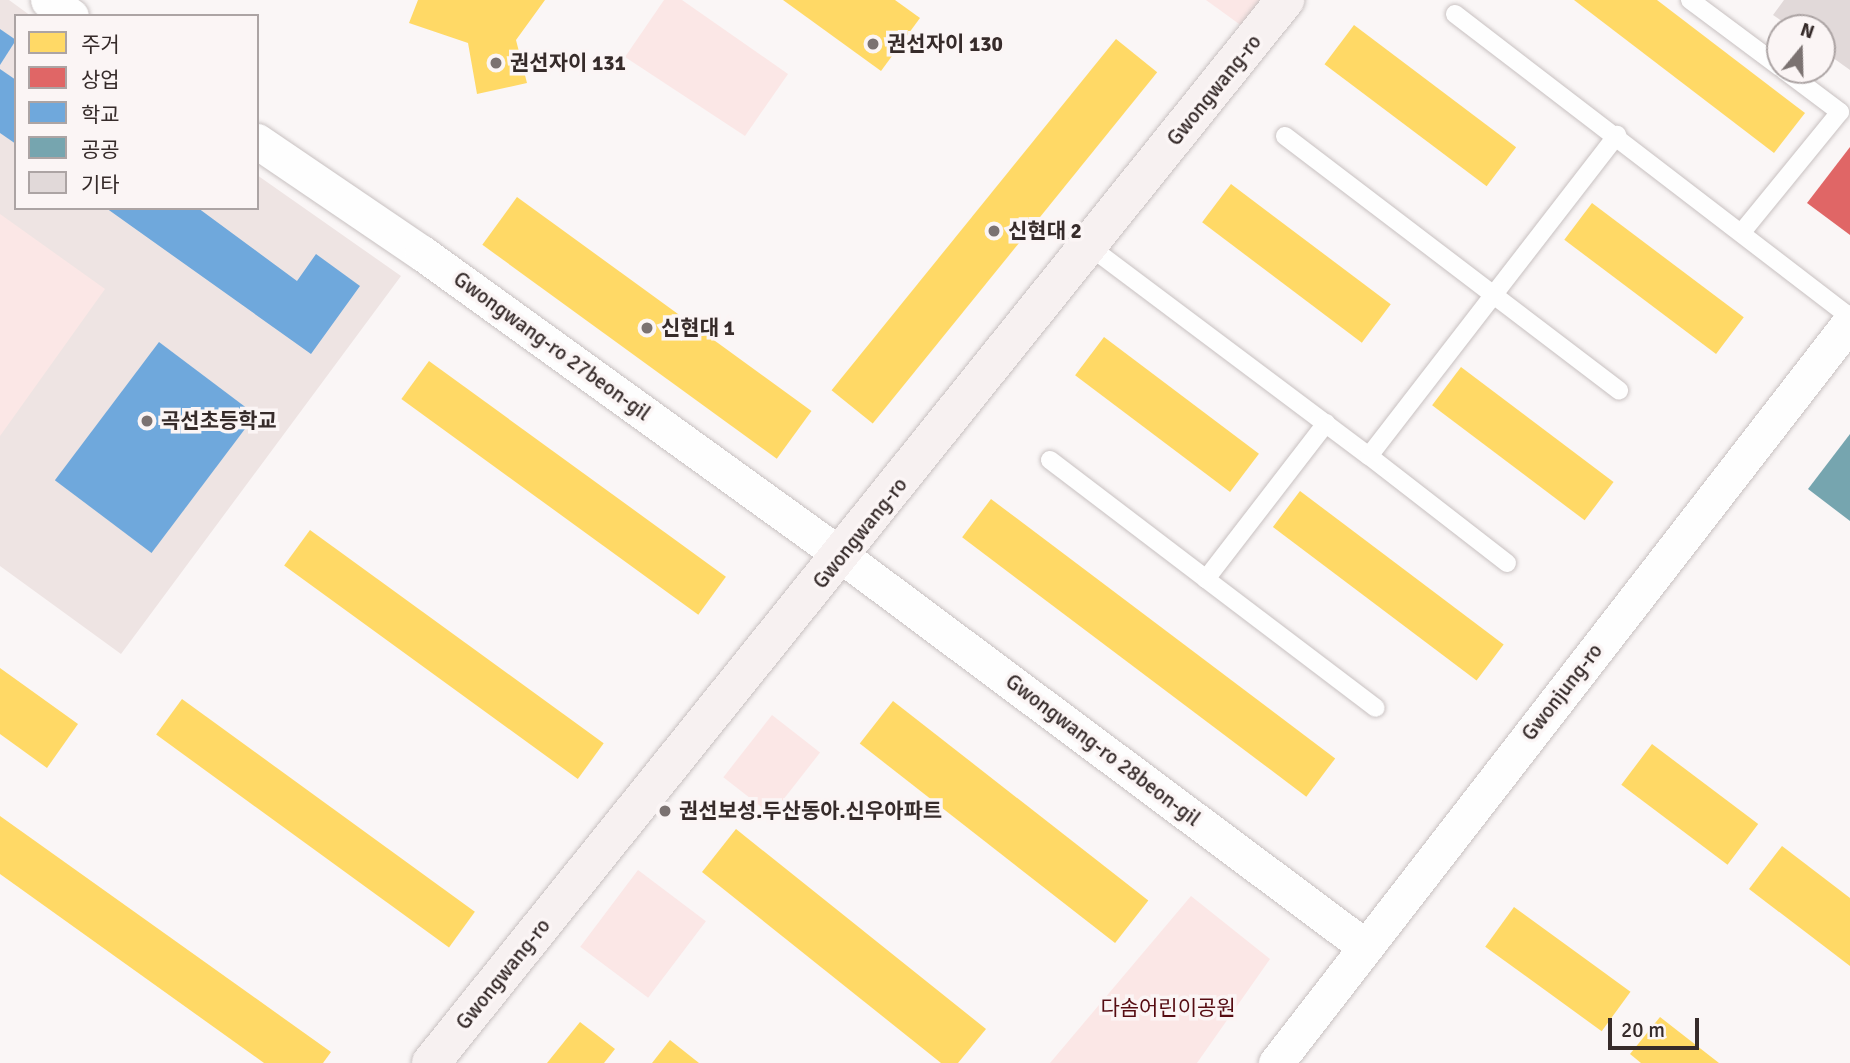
<!DOCTYPE html>
<meta charset="utf-8">
<style>
body{margin:0}
#map{position:relative;width:1850px;height:1063px;overflow:hidden;background:#faf6f6;font-family:Signika,"Noto Sans KR",sans-serif}
div>[style]{position:absolute}
[style*='--x']{left:calc(var(--x)*1px);top:calc(var(--y)*1px);width:calc(var(--w)*1px);rotate:calc(var(--a)*1deg)}
.built>*{inset:0;background:#eee4e3}
.green>*{inset:0;background:#fbe7e6;transform-origin:0 0}
.homes>*{inset:0;background:#ffd966;transform-origin:0 0}
.shops>*{inset:0;background:#e06666}
.schools>*{inset:0;background:#6fa8dc;transform-origin:0 0}
.public>*{inset:0;background:#76a5af}
.building>*{inset:0;background:#e1d9d9}
.roads{filter:drop-shadow(0 0 2px #c8c1c1) drop-shadow(0 0 2px #c8c1c1)}
.lane>*{height:18px;margin:-9px;padding:0 9px;transform-origin:9px;border-radius:9px;background:#fefefe}
.street>*{height:35px;margin:-17.5px;padding:0 17.5px;transform-origin:17.5px;border-radius:17.5px;background:#fefefe}
.secondary>*{height:38px;margin:-19px;padding:0 19px;transform-origin:19px;border-radius:19px;background:#f7f1f1}
.dots>*{width:19px;height:19px;translate:-50% -50%;box-sizing:border-box;border:4px solid #fbf5f5;border-radius:50%}
span{translate:-50% -50%;white-space:nowrap;text-align:center;line-height:1.15;-webkit-text-stroke:7px #fbf5f5;paint-order:stroke}
.poi-label{font-size:21px;color:#362b2a;font-weight:700}
.left{translate:0 -50%;text-align:left}
.street-label{font-size:21px;color:#362b2a}
.park-label{font-size:21px;color:#560c12}
.legend{position:absolute;left:14px;top:14px;width:245px;height:196px;box-sizing:border-box;background:#fbf5f5;border:2px solid #aca4a4;margin:0;padding:9px 12px;list-style:none;font-size:21px;color:#362b2a}
.legend li{display:flex;align-items:center;gap:14px;height:35px}
.legend b{width:35px;border:2px solid #aca4a4}
.north{position:absolute;left:1766px;top:14px;width:70px;height:70px;box-sizing:border-box;background:#fbf5f5;border:2px solid #aca4a4;border-radius:50%;rotate:19deg;font-size:19px;font-weight:700;line-height:28px;text-align:center;color:#362b2a}
.north::after{content:'';display:block;margin:auto;width:24px;height:32px;background:#7b7271;clip-path:polygon(50% 0,100% 100%,50% 72%,0 100%)}
.scale{position:absolute;left:1608px;top:1018px;width:91px;height:32px;box-sizing:border-box;border:4px solid #362b2a;border-top:0;padding-left:9px;font-size:21px;line-height:24px;white-space:nowrap;color:#362b2a;-webkit-text-stroke:5px #fbf5f5;paint-order:stroke}
</style>
<div id="map">
<div class="built">
<div style="clip-path:polygon(0 0,9px 0,31px 16px,16px 16px,16px 208px,257px 208px,257px 175px,401px 276px,121px 654px,0 566px)"></div>
</div>
<div class="green">
<div style="clip-path:polygon(664px 0,682px 0,788px 74px,745px 136px,625px 57px)"></div>
<div style="clip-path:polygon(1206px 0,1266px 0,1246px 29px)"></div>
<div style="clip-path:polygon(0 214px,105px 289px,0 436px)"></div>
<div style="left:772px;top:715px;width:61px;height:79px;rotate:38deg"></div>
<div style="left:638px;top:870px;width:85px;height:96px;rotate:37deg"></div>
<div style="clip-path:polygon(1191px 896px,1270px 959px,1197px 1063px,1050px 1063px)"></div>
</div>
<div class="homes">
<div style="clip-path:polygon(418px 0,545px 0,516px 40px,527px 83px,477px 94px,468px 43px,409px 23px)"></div>
<div style="clip-path:polygon(783px 0,895px 0,920px 18px,881px 71px)"></div>
<div style="clip-path:polygon(1574px 0,1657px 0,1805px 113px,1774px 153px)"></div>
<div style="left:1354px;top:25px;width:203px;height:49px;rotate:37deg"></div>
<div style="left:1116px;top:39px;width:53px;height:452px;rotate:39deg"></div>
<div style="left:1231px;top:184px;width:200px;height:48px;rotate:37deg"></div>
<div style="left:517px;top:197px;width:364px;height:59px;rotate:36deg"></div>
<div style="left:1592px;top:203px;width:190px;height:46px;rotate:37deg"></div>
<div style="left:1104px;top:337px;width:194px;height:48px;rotate:37deg"></div>
<div style="left:429px;top:361px;width:367px;height:47px;rotate:36deg"></div>
<div style="left:1461px;top:367px;width:191px;height:48px;rotate:37deg"></div>
<div style="left:1300px;top:491px;width:255px;height:45px;rotate:37deg"></div>
<div style="left:991px;top:499px;width:431px;height:48px;rotate:37deg"></div>
<div style="left:310px;top:530px;width:363px;height:44px;rotate:36deg"></div>
<div style="clip-path:polygon(0 668px,78px 724px,47px 768px,0 734px)"></div>
<div style="left:182px;top:699px;width:362px;height:44px;rotate:36deg"></div>
<div style="left:893px;top:701px;width:324px;height:54px;rotate:38deg"></div>
<div style="left:1652px;top:744px;width:133px;height:51px;rotate:37deg"></div>
<div style="clip-path:polygon(0 816px,331px 1052px,323px 1063px,264px 1063px,0 874px)"></div>
<div style="clip-path:polygon(736px 829px,986px 1029px,958px 1063px,941px 1063px,702px 872px)"></div>
<div style="clip-path:polygon(1782px 846px,1850px 898px,1850px 966px,1749px 889px)"></div>
<div style="left:1514px;top:907px;width:144px;height:49px;rotate:36deg"></div>
<div style="clip-path:polygon(1660px 1017px,1719px 1063px,1641px 1063px,1630px 1054px)"></div>
<div style="clip-path:polygon(580px 1022px,615px 1049px,604px 1063px,547px 1063px)"></div>
<div style="clip-path:polygon(670px 1040px,699px 1063px,652px 1063px)"></div>
</div>
<div class="shops">
<div style="clip-path:polygon(1850px 147px,1850px 235px,1807px 203px)"></div>
</div>
<div class="schools">
<div style="clip-path:polygon(0 29px,16px 40px,0 65px)"></div>
<div style="clip-path:polygon(0 69px,16px 80px,16px 144px,0 133px)"></div>
<div style="clip-path:polygon(106px 208px,198px 208px,297px 281px,316px 254px,360px 286px,311px 354px)"></div>
<div style="left:159px;top:342px;width:121px;height:173px;rotate:37deg"></div>
</div>
<div class="public">
<div style="clip-path:polygon(1850px 434px,1850px 521px,1808px 489px)"></div>
</div>
<div class="building">
<div style="clip-path:polygon(1784px 0,1850px 0,1850px 70px,1822px 50px,1822px 28px,1792px 28px,1773px 15px)"></div>
</div>
<div class="roads">
<div class="lane">
<div style="--x:1690;--y:0;--w:112;--a:36.7"></div>
<div style="--x:1455;--y:14;--w:498;--a:37.5"></div>
<div style="--x:1285;--y:136;--w:420;--a:37.3"></div>
<div style="--x:1742;--y:232;--w:155;--a:-50.8"></div>
<div style="--x:1840;--y:112;--w:70;--a:-143.1"></div>
<div style="--x:1089;--y:246;--w:350;--a:36.9"></div>
<div style="--x:1050;--y:460;--w:196;--a:37.3"></div>
<div style="--x:1206;--y:579;--w:197;--a:-52.4"></div>
<div style="--x:1507;--y:563;--w:175;--a:-142.2"></div>
<div style="--x:1369;--y:456;--w:406;--a:-52.3"></div>
<div style="--x:1206;--y:579;--w:213;--a:37.2"></div>
</div>
<div class="street">
<div style="--x:48;--y:0;--w:28;--a:35"></div>
<div style="--x:257;--y:141;--w:199;--a:34.2"></div>
<div style="--x:422;--y:253;--w:518;--a:35.81"></div>
<div style="--x:842;--y:556;--w:650;--a:36.75"></div>
<div style="--x:1276;--y:1063;--w:937;--a:-52.24"></div>
</div>
<div class="secondary">
<div style="--x:431;--y:1063;--w:1364;--a:-51.22"></div>
</div>
</div>
<div class="dots">
<div style="left:873px;top:44px;background:#7b7271"></div>
<div style="left:496px;top:63px;background:#7b7271"></div>
<div style="left:994px;top:231px;background:#7b7271"></div>
<div style="left:647px;top:328px;background:#7b7271"></div>
<div style="left:147px;top:421px;background:#7b7271"></div>
<div style="left:665px;top:811px;background:#7b7271"></div>
</div>
<div class="poi-label">
<span class="left" style="left:887px;top:44px">권선자이 130</span>
<span class="left" style="left:510px;top:63px">권선자이 131</span>
<span class="left" style="left:1008px;top:231px">신현대 2</span>
<span class="left" style="left:661px;top:328px">신현대 1</span>
<span class="left" style="left:161px;top:421px">곡선초등학교</span>
<span class="left" style="left:679px;top:811px">권선보성.두산동아.신우아파트</span>
</div>
<div class="street-label">
<span style="left:1214px;top:90px;rotate:-51deg">Gwongwang-ro</span>
<span style="left:552px;top:346px;rotate:36deg">Gwongwang-ro 27beon-gil</span>
<span style="left:860px;top:533px;rotate:-51deg">Gwongwang-ro</span>
<span style="left:1562px;top:692px;rotate:-52deg">Gwonjung-ro</span>
<span style="left:1103px;top:750px;rotate:37deg">Gwongwang-ro 28beon-gil</span>
<span style="left:503px;top:974px;rotate:-51deg">Gwongwang-ro</span>
</div>
<div class="park-label">
<span style="left:1168px;top:1008px">다솜어린이공원</span>
</div>
<ul class="legend">
<li><b style="height:19px;background:#ffd966"></b>주거</li>
<li><b style="height:19px;background:#e06666"></b>상업</li>
<li><b style="height:19px;background:#6fa8dc"></b>학교</li>
<li><b style="height:19px;background:#76a5af"></b>공공</li>
<li><b style="height:19px;background:#e1d9d9"></b>기타</li>
</ul>
<div class="north">N</div>
<div class="scale">20 m</div>
</div>
